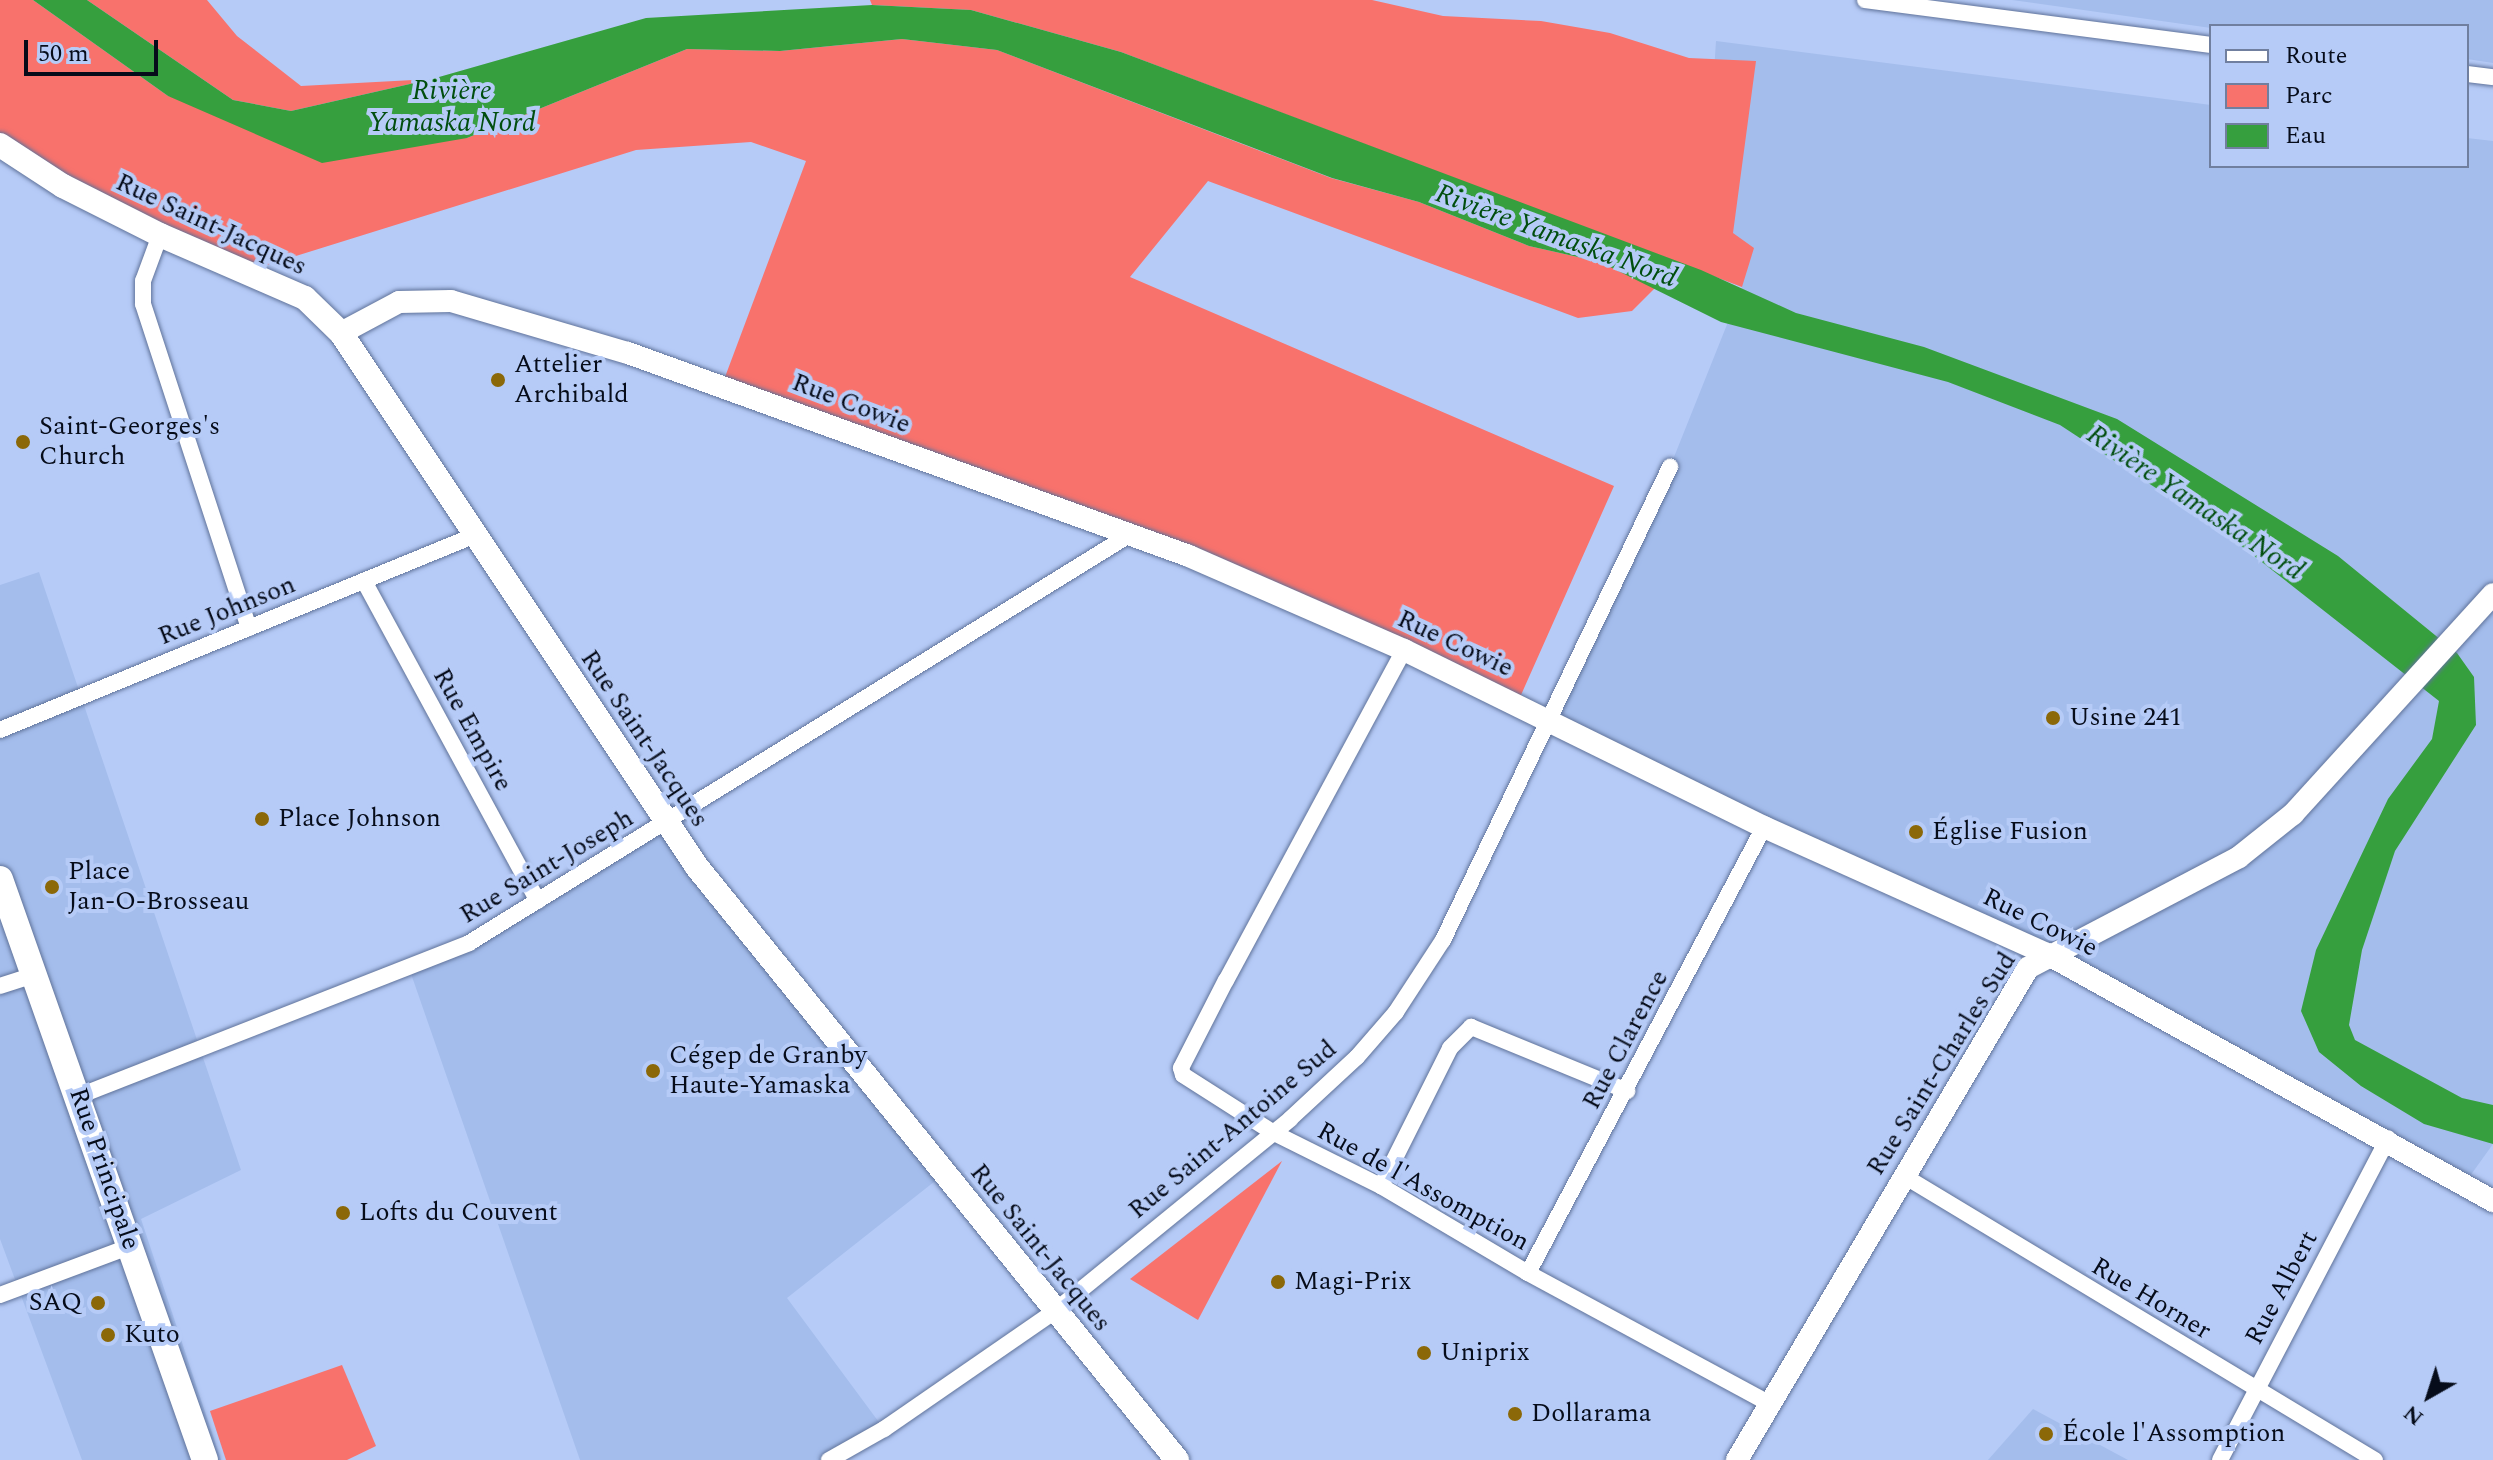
<!DOCTYPE html>
<meta charset="utf-8">
<style>
body{margin:0}
#map{position:relative;width:2493px;height:1460px;overflow:hidden;background:#b6cbf7;font-family:Spectral,serif}
div>[style]{position:absolute}
[style*='--x']{left:calc(var(--x)*1px);top:calc(var(--y)*1px);width:calc(var(--w)*1px);rotate:calc(var(--a)*1deg)}
.built>*{inset:0;background:#a4bdec}
.green>*{inset:0;background:#f8726c}
.water>*{inset:0;background:#369f3e}
.roads{filter:drop-shadow(0 0 2px #60739a) drop-shadow(0 0 2px #60739a)}
.minor>*{height:16px;margin:-8px;padding:0 8px;transform-origin:8px;border-radius:8px;background:#fff}
.tertiary>*{height:22px;margin:-11px;padding:0 11px;transform-origin:11px;border-radius:11px;background:#fff}
.secondary>*{height:24px;margin:-12px;padding:0 12px;transform-origin:12px;border-radius:12px;background:#fff}
.primary>*{height:26px;margin:-13px;padding:0 13px;transform-origin:13px;border-radius:13px;background:#fff}
.dots>*{width:22px;height:22px;translate:-50% -50%;box-sizing:border-box;border:4px solid #b6cbf7;border-radius:50%}
span{translate:-50% -50%;white-space:nowrap;text-align:center;line-height:1.15;-webkit-text-stroke:8px #b6cbf7;paint-order:stroke}
.street-label{font-size:26px;color:#060c1a}
.poi-label{font-size:26px;color:#060c1a}
.left{translate:0 -50%;text-align:left}
.right{translate:-100% -50%;text-align:right}
.water-label{font-size:28px;color:#014e0e;font-style:italic}
.legend{position:absolute;left:2209px;top:24px;width:260px;height:144px;box-sizing:border-box;background:#b6cbf7;border:2px solid #707f9f;margin:0;padding:10px 14px;list-style:none;font-size:24px;color:#060c1a}
.legend li{display:flex;align-items:center;gap:16px;height:40px}
.legend b{width:40px;border:2px solid #707f9f}
.north{position:absolute;left:2389px;top:1356px;width:80px;height:80px;-webkit-text-stroke:6px #b6cbf7;paint-order:stroke;rotate:219deg;font-size:22px;font-weight:700;line-height:32px;text-align:center;color:#060c1a}
.north::after{content:'';display:block;margin:auto;width:28px;height:36px;background:#060c1a;clip-path:polygon(50% 0,100% 100%,50% 72%,0 100%)}
.scale{position:absolute;left:24px;top:40px;width:134px;height:36px;box-sizing:border-box;border:4px solid #060c1a;border-top:0;padding-left:10px;font-size:24px;line-height:28px;white-space:nowrap;color:#060c1a;-webkit-text-stroke:6px #b6cbf7;paint-order:stroke}
</style>
<div id="map">
<div class="built">
<div style="clip-path:polygon(2012px 0,2493px 0,2493px 63px,2467px 59px,2467px 26px,2211px 28px)"></div>
<div style="clip-path:polygon(1716px 41px,2211px 105px,2211px 166px,2467px 166px,2467px 138px,2493px 141px,2493px 1144px,2465px 1183px,2151px 1012px,1550px 722px,1670px 467px,1742px 287px,1701px 270px)"></div>
<div style="clip-path:polygon(39px 572px,241px 1170px,141px 1219px,221px 1460px,82px 1460px,0 1239px,0 585px)"></div>
<div style="clip-path:polygon(667px 824px,944px 1174px,787px 1298px,884px 1429px,824px 1460px,580px 1460px,409px 968px)"></div>
<div style="clip-path:polygon(2033px 1409px,2128px 1460px,1988px 1460px)"></div>
</div>
<div class="green">
<div style="clip-path:polygon(0 0,33px 0,168px 96px,467px 138px,687px 49px,780px 51px,902px 39px,997px 50px,1331px 178px,1419px 202px,1529px 246px,1600px 262px,1657px 286px,1632px 311px,1578px 318px,1208px 181px,1130px 277px,1614px 486px,1517px 704px,1404px 650px,722px 385px,806px 161px,751px 142px,636px 150px,251px 270px,0 142px)"></div>
<div style="clip-path:polygon(87px 0,207px 0,237px 36px,301px 86px,432px 79px,291px 111px,233px 100px)"></div>
<div style="clip-path:polygon(870px 0,1372px 0,1443px 16px,1541px 21px,1610px 33px,1689px 58px,1756px 61px,1733px 233px,1754px 248px,1742px 287px,1121px 52px,971px 10px,872px 5px)"></div>
<div style="clip-path:polygon(1282px 1161px,1198px 1320px,1130px 1279px)"></div>
<div style="clip-path:polygon(342px 1365px,376px 1446px,347px 1460px,226px 1460px,210px 1411px)"></div>
</div>
<div class="water">
<div style="clip-path:polygon(33px 0,87px 0,233px 100px,291px 111px,432px 79px,646px 18px,872px 5px,971px 10px,1121px 52px,1701px 270px,1796px 313px,1924px 347px,2117px 419px,2338px 556px,2457px 653px,2474px 677px,2476px 725px,2395px 851px,2362px 950px,2349px 1025px,2355px 1040px,2462px 1098px,2493px 1105px,2493px 1144px,2424px 1124px,2361px 1086px,2319px 1052px,2301px 1011px,2316px 950px,2388px 799px,2432px 739px,2439px 701px,2226px 534px,2060px 425px,1948px 382px,1721px 322px,1600px 262px,1529px 246px,1419px 202px,1332px 178px,997px 50px,902px 39px,780px 51px,687px 49px,467px 138px,322px 163px,168px 96px)"></div>
</div>
<div class="roads">
<div class="minor">
<div style="--x:1865;--y:0;--w:349;--a:7.4"></div>
<div style="--x:2467;--y:74;--w:26;--a:7"></div>
<div style="--x:160;--y:235;--w:49;--a:110.3"></div>
<div style="--x:143;--y:281;--w:23;--a:90"></div>
<div style="--x:143;--y:304;--w:341;--a:71.9"></div>
<div style="--x:364;--y:581;--w:364;--a:61.5"></div>
<div style="--x:1404;--y:650;--w:375;--a:118.3"></div>
<div style="--x:1226;--y:980;--w:99;--a:117.1"></div>
<div style="--x:1181;--y:1068;--w:7;--a:74"></div>
<div style="--x:1183;--y:1075;--w:106;--a:32.6"></div>
<div style="--x:1272;--y:1132;--w:122;--a:26.4"></div>
<div style="--x:1381;--y:1186;--w:171;--a:30.6"></div>
<div style="--x:1528;--y:1273;--w:275;--a:28.4"></div>
<div style="--x:0;--y:730;--w:511;--a:-22.3"></div>
<div style="--x:0;--y:986;--w:38;--a:-18"></div>
<div style="--x:79;--y:1096;--w:419;--a:-21.4"></div>
<div style="--x:469;--y:943;--w:776;--a:-31.72"></div>
<div style="--x:1904;--y:1176;--w:550;--a:31.09"></div>
<div style="--x:1381;--y:1186;--w:154;--a:-63.4"></div>
<div style="--x:1450;--y:1048;--w:30;--a:-45"></div>
<div style="--x:1471;--y:1027;--w:169;--a:22.3"></div>
<div style="--x:1528;--y:1273;--w:505;--a:-62.11"></div>
<div style="--x:0;--y:1295;--w:140;--a:-20.5"></div>
<div style="--x:829;--y:1460;--w:63;--a:-29.4"></div>
<div style="--x:884;--y:1429;--w:208;--a:-34.6"></div>
<div style="--x:1055;--y:1311;--w:303;--a:-39.2"></div>
<div style="--x:1290;--y:1119;--w:91;--a:-42.8"></div>
<div style="--x:1357;--y:1057;--w:60;--a:-49.1"></div>
<div style="--x:1396;--y:1012;--w:86;--a:-56.9"></div>
<div style="--x:1443;--y:940;--w:525;--a:-64.36"></div>
<div style="--x:2220;--y:1460;--w:363;--a:-62.4"></div>
</div>
<div class="tertiary">
<div style="--x:341;--y:333;--w:66;--a:-28.1"></div>
<div style="--x:399;--y:302;--w:52;--a:-1.1"></div>
<div style="--x:451;--y:301;--w:184;--a:16.4"></div>
<div style="--x:628;--y:353;--w:597;--a:19.89"></div>
<div style="--x:1189;--y:556;--w:235;--a:23.6"></div>
<div style="--x:1404;--y:650;--w:401;--a:26.2"></div>
<div style="--x:1764;--y:827;--w:310;--a:24.2"></div>
<div style="--x:2047;--y:954;--w:510;--a:28.98"></div>
<div style="--x:1737;--y:1460;--w:572;--a:-59.4"></div>
<div style="--x:2028;--y:968;--w:238;--a:-27.7"></div>
<div style="--x:2239;--y:857;--w:69;--a:-38.5"></div>
<div style="--x:2293;--y:814;--w:297;--a:-47.7"></div>
</div>
<div class="secondary">
<div style="--x:0;--y:145;--w:75;--a:33.1"></div>
<div style="--x:63;--y:186;--w:109;--a:26.8"></div>
<div style="--x:160;--y:235;--w:158;--a:23.5"></div>
<div style="--x:305;--y:298;--w:50;--a:44.2"></div>
<div style="--x:341;--y:333;--w:642;--a:56.31"></div>
<div style="--x:697;--y:867;--w:763;--a:51.01"></div>
</div>
<div class="primary">
<div style="--x:0;--y:879;--w:616;--a:70.57"></div>
</div>
</div>
<div class="dots">
<div style="left:498px;top:380px;background:#8b6808"></div>
<div style="left:23px;top:442px;background:#8b6808"></div>
<div style="left:2053px;top:718px;background:#8b6808"></div>
<div style="left:262px;top:819px;background:#8b6808"></div>
<div style="left:1916px;top:832px;background:#8b6808"></div>
<div style="left:52px;top:887px;background:#8b6808"></div>
<div style="left:653px;top:1071px;background:#8b6808"></div>
<div style="left:343px;top:1213px;background:#8b6808"></div>
<div style="left:1278px;top:1282px;background:#8b6808"></div>
<div style="left:98px;top:1303px;background:#8b6808"></div>
<div style="left:108px;top:1335px;background:#8b6808"></div>
<div style="left:1424px;top:1353px;background:#8b6808"></div>
<div style="left:1515px;top:1414px;background:#8b6808"></div>
<div style="left:2046px;top:1434px;background:#8b6808"></div>
</div>
<div class="street-label">
<span style="left:211px;top:225px;rotate:25deg">Rue Saint-Jacques</span>
<span style="left:851px;top:404px;rotate:21deg">Rue Cowie</span>
<span style="left:227px;top:611px;rotate:-22deg">Rue Johnson</span>
<span style="left:1455px;top:644px;rotate:25deg">Rue Cowie</span>
<span style="left:472px;top:730px;rotate:61deg">Rue Empire</span>
<span style="left:644px;top:739px;rotate:56deg">Rue Saint-Jacques</span>
<span style="left:547px;top:867px;rotate:-31deg">Rue Saint-Joseph</span>
<span style="left:2040px;top:923px;rotate:26deg">Rue Cowie</span>
<span style="left:1626px;top:1040px;rotate:-62deg">Rue Clarence</span>
<span style="left:1942px;top:1064px;rotate:-58deg">Rue Saint-Charles Sud</span>
<span style="left:1233px;top:1130px;rotate:-40deg">Rue Saint-Antoine Sud</span>
<span style="left:104px;top:1169px;rotate:71deg">Rue Principale</span>
<span style="left:1423px;top:1187px;rotate:29deg">Rue de l'Assomption</span>
<span style="left:1040px;top:1248px;rotate:51deg">Rue Saint-Jacques</span>
<span style="left:2282px;top:1288px;rotate:-62deg">Rue Albert</span>
<span style="left:2151px;top:1299px;rotate:31deg">Rue Horner</span>
</div>
<div class="poi-label">
<span class="left" style="left:514px;top:380px">Attelier<br>Archibald</span>
<span class="left" style="left:39px;top:442px">Saint-Georges's<br>Church</span>
<span class="left" style="left:2069px;top:718px">Usine 241</span>
<span class="left" style="left:278px;top:819px">Place Johnson</span>
<span class="left" style="left:1932px;top:832px">Église Fusion</span>
<span class="left" style="left:68px;top:887px">Place<br>Jan-O-Brosseau</span>
<span class="left" style="left:669px;top:1071px">Cégep de Granby<br>Haute-Yamaska</span>
<span class="left" style="left:359px;top:1213px">Lofts du Couvent</span>
<span class="left" style="left:1294px;top:1282px">Magi-Prix</span>
<span class="right" style="left:82px;top:1303px">SAQ</span>
<span class="left" style="left:124px;top:1335px">Kuto</span>
<span class="left" style="left:1440px;top:1353px">Uniprix</span>
<span class="left" style="left:1531px;top:1414px">Dollarama</span>
<span class="left" style="left:2062px;top:1434px">École l'Assomption</span>
</div>
<div class="water-label">
<span style="left:452px;top:107px">Rivière<br>Yamaska Nord</span>
<span style="left:1556px;top:236px;rotate:20deg">Rivière Yamaska Nord</span>
<span style="left:2195px;top:503px;rotate:34deg">Rivière Yamaska Nord</span>
</div>
<ul class="legend">
<li><b style="height:10px;background:#fff"></b>Route</li>
<li><b style="height:22px;background:#f8726c"></b>Parc</li>
<li><b style="height:22px;background:#369f3e"></b>Eau</li>
</ul>
<div class="north">N</div>
<div class="scale">50 m</div>
</div>
